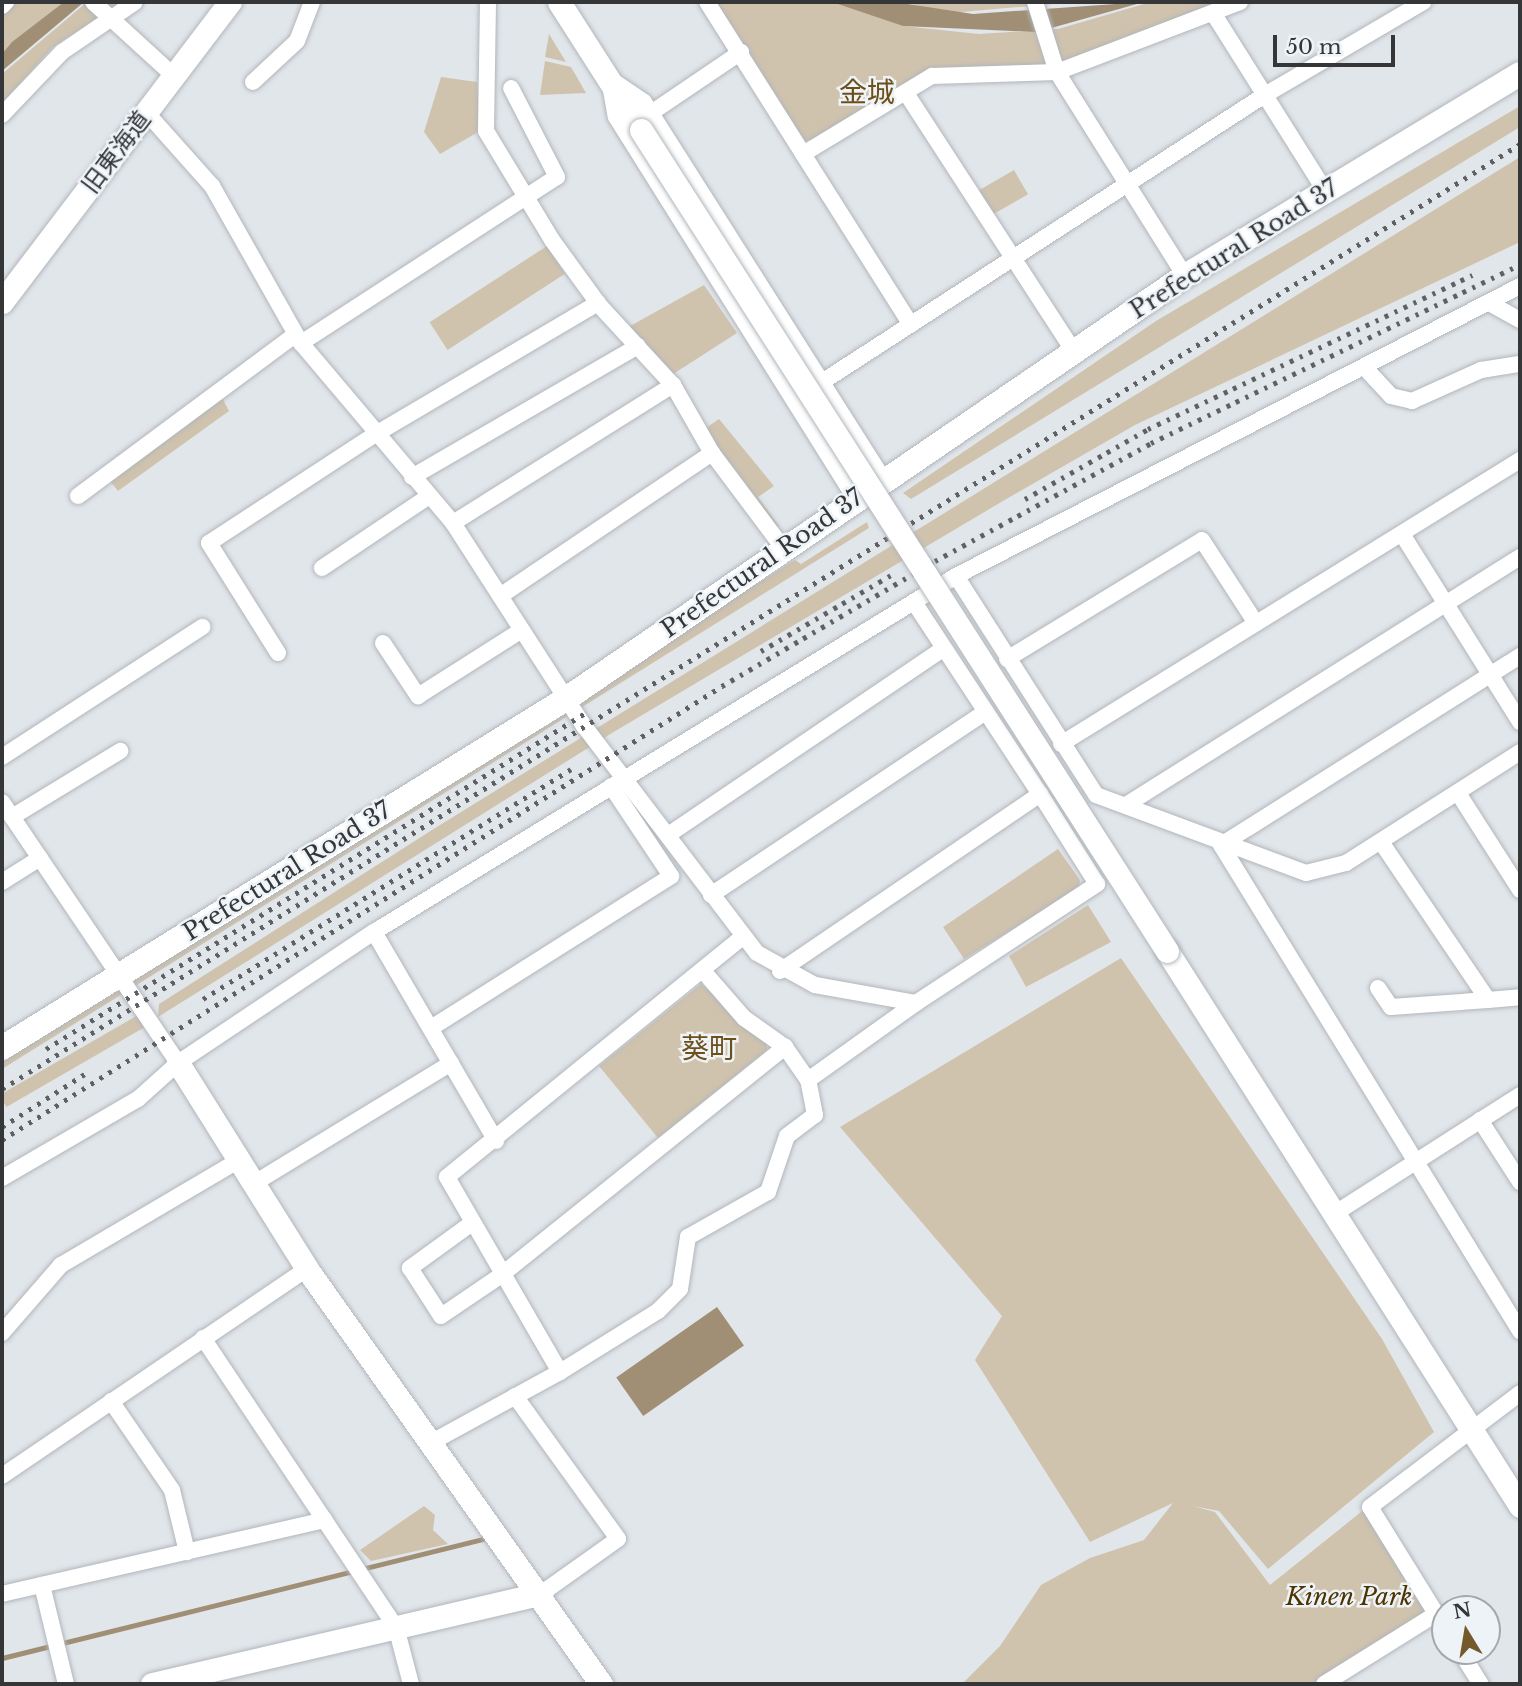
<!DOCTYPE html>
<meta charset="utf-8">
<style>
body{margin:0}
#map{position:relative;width:1522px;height:1686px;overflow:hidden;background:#e1e6eb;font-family:"Libre Baskerville","Noto Sans JP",serif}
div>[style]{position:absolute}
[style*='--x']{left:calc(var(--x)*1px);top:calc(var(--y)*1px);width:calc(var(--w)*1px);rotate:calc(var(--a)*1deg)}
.green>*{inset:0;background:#d0c3ae;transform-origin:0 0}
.water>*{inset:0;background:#a08f75;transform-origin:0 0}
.stream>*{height:5px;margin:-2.5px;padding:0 2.5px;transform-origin:2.5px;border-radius:2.5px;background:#a08f75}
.roads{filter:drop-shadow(0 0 2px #b1b6bb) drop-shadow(0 0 2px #b1b6bb)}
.street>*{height:16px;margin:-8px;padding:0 8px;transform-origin:8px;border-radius:8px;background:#fff}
.secondary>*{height:23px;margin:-11.5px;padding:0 11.5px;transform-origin:11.5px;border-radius:11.5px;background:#fff}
.primary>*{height:24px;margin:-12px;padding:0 12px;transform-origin:12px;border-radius:12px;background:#fff}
.rail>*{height:5px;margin-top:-2.5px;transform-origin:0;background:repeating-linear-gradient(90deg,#5e6063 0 3.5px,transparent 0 10.5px)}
.bridges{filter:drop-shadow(0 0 2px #b1b6bb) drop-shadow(0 0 2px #b1b6bb)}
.secondary-bridge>*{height:23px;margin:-11.5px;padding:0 11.5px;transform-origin:11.5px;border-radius:11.5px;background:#fff}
span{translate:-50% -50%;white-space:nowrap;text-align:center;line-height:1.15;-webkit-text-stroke:5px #eef3f8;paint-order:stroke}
.street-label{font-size:24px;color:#343638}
.park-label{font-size:24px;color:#4c3300;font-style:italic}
.quarter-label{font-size:28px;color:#6d4f19}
.frame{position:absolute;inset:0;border:4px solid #343638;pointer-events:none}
.north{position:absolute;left:1431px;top:1595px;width:70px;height:70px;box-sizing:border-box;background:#eef3f8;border:2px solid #a4a7ab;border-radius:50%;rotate:349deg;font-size:19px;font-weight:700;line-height:28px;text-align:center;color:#343638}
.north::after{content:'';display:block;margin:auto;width:24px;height:32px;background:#74592b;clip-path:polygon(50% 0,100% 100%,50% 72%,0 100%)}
.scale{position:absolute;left:1273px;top:35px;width:122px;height:32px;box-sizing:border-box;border:4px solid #343638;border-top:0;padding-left:9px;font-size:21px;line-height:24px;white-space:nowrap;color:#343638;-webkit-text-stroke:5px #eef3f8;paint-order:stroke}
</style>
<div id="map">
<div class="green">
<div style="clip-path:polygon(14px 2px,64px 2px,2px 54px,2px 14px)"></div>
<div style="clip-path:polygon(87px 2px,121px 2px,53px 47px,2px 103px,2px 74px)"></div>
<div style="clip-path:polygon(715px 2px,840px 2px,903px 26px,979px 34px,1058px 29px,1151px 2px,1235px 2px,1062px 63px,924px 72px,814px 140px,800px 141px)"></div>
<div style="clip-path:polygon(903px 2px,1076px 2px,949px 13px)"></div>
<div style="clip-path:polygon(549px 34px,566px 62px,545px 57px)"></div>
<div style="clip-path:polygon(545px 61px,571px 67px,586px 93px,540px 95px)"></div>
<div style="clip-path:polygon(441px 77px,477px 82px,480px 131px,440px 154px,424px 132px)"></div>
<div style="clip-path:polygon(1520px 106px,1520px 127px,911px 499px,903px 493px,1156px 321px)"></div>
<div style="clip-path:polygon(1520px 157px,1520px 242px,1135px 425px,1008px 498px,612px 733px,158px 1017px,159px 1004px,432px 830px)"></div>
<div style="left:1014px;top:170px;width:28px;height:45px;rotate:60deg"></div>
<div style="left:547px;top:246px;width:33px;height:140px;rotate:57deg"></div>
<div style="clip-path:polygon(704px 285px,737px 333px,667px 378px,623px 330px)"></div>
<div style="clip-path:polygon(221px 396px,229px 411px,118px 491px,110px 481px)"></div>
<div style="clip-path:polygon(719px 419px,774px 486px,758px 497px,779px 526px,772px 531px,700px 432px)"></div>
<div style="clip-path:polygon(867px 522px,869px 528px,2px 1069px,2px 1061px,273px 888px,795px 560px,801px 564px)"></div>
<div style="clip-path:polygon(1058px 849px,1080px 880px,1079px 888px,964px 959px,943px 927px)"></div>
<div style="clip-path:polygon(1088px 905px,1111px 942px,1026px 987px,1009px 956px)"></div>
<div style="clip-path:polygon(1121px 958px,1382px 1339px,1434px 1432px,1268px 1569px,1219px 1511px,1193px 1506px,1215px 1512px,1270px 1585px,1366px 1508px,1436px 1614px,1317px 1684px,962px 1684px,1000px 1646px,1041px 1585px,1090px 1558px,1144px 1540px,1173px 1503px,1090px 1542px,975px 1360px,1002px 1316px,840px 1127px)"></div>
<div style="clip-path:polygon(701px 984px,767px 1041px,767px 1050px,658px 1138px,599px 1066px)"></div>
<div style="left:138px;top:1015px;width:14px;height:160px;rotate:60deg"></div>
<div style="clip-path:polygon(424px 1506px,435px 1515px,433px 1530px,448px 1544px,371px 1561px,360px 1550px)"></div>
</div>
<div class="water">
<div style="clip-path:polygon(64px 2px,84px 2px,2px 71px,2px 54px,12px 42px)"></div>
<div style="clip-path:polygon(832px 2px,895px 2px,973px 14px,1144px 2px,1037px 32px,903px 26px)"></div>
<div style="left:717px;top:1307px;width:47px;height:123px;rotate:55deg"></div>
</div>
<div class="stream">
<div style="--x:2;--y:1658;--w:504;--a:-13.9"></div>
</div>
<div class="roads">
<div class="street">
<div style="--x:93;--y:2;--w:108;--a:42.4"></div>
<div style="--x:488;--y:2;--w:129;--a:90.9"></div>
<div style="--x:486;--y:131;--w:127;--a:58.8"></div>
<div style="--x:552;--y:240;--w:82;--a:54"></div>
<div style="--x:600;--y:306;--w:108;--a:47.3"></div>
<div style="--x:673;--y:385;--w:78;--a:60.2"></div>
<div style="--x:712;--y:453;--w:119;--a:53.2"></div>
<div style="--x:707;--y:2;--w:180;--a:57.7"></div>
<div style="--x:803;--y:154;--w:151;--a:-31.2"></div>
<div style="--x:932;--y:76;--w:125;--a:-1.8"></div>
<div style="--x:1057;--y:72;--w:196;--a:-20.9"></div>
<div style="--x:1035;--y:2;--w:73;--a:72.6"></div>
<div style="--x:1057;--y:72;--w:241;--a:57.9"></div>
<div style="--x:2;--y:6;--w:6;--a:-45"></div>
<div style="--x:1215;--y:16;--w:208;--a:57.8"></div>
<div style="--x:613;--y:81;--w:37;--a:34"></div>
<div style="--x:644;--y:102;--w:446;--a:57.6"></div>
<div style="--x:253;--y:82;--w:60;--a:-43"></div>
<div style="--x:297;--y:41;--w:42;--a:-69"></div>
<div style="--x:611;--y:90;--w:27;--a:80"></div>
<div style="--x:616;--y:117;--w:450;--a:57.9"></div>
<div style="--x:906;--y:93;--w:306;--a:57"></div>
<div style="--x:146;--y:112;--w:99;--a:48.3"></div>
<div style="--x:212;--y:186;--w:180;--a:60.5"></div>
<div style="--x:301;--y:343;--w:236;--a:49.8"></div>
<div style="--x:453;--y:523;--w:242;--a:57.2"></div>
<div style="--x:584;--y:726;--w:285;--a:52.7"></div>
<div style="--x:757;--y:953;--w:66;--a:28.9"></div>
<div style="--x:815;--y:985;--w:103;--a:10.1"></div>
<div style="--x:916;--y:1003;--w:217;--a:-33.3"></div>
<div style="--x:1097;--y:884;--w:107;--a:-122.3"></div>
<div style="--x:651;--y:113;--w:109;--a:-34.1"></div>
<div style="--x:2;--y:115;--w:87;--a:-46.4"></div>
<div style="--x:62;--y:52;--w:88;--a:-34.4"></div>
<div style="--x:803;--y:154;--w:202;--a:57.7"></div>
<div style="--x:1489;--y:303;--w:35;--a:29"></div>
<div style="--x:301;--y:343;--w:305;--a:-33"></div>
<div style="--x:557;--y:177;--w:100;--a:-117.3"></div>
<div style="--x:1365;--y:368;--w:38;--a:47"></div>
<div style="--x:1391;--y:396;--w:22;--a:13"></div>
<div style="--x:1412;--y:401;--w:76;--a:-24.2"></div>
<div style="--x:1481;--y:370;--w:39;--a:-9"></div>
<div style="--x:822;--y:382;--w:526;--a:-32.96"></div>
<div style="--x:1263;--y:96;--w:186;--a:-30.4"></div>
<div style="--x:412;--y:477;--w:261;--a:-30.1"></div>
<div style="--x:78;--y:496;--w:270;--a:-36.6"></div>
<div style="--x:453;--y:523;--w:260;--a:-32.1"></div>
<div style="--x:1402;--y:534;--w:222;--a:57.9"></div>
<div style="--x:322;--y:568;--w:129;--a:-33.9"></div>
<div style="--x:956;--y:576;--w:260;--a:57.4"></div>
<div style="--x:1096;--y:795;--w:224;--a:20.4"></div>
<div style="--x:1306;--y:873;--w:41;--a:-14"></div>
<div style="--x:1346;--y:863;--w:206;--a:-32.5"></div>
<div style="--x:500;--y:596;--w:256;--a:-34"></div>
<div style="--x:383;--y:643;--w:64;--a:56.6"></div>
<div style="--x:418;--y:696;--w:123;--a:-32.4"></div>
<div style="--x:278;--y:653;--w:130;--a:-122.1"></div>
<div style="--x:209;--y:543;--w:197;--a:-33.2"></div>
<div style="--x:374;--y:435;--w:260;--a:-30.5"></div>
<div style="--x:1007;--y:659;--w:228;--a:-31.4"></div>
<div style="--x:1202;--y:540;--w:99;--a:57"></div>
<div style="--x:1061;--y:744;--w:540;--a:-31.75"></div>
<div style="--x:2;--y:757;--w:239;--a:-33"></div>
<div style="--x:1458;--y:793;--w:115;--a:57.4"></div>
<div style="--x:2;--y:802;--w:315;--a:56"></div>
<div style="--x:1126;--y:805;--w:466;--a:-32.2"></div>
<div style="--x:12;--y:817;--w:127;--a:-31.4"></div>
<div style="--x:668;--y:835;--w:332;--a:-34.1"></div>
<div style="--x:1221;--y:845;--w:571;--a:58.4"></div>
<div style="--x:1221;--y:845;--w:354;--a:-32.3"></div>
<div style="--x:2;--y:882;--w:45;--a:-32.3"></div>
<div style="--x:711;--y:895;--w:328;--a:-33.7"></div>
<div style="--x:374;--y:932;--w:242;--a:59.7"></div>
<div style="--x:780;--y:971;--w:315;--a:-34.2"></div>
<div style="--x:1040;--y:794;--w:230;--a:-123.3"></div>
<div style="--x:1378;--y:988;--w:23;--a:56"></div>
<div style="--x:1391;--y:1007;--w:97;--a:-4.1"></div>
<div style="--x:1488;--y:1000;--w:191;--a:-124.1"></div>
<div style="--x:1488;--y:1000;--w:32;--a:-5"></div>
<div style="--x:431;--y:1028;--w:284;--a:-32.3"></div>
<div style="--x:671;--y:876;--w:108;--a:-123.7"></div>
<div style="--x:808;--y:1080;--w:133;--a:-35.5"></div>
<div style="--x:1480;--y:1120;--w:74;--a:57.2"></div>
<div style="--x:2;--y:1178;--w:157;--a:-30.2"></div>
<div style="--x:138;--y:1099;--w:54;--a:-42"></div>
<div style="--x:178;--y:1063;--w:236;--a:-33.8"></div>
<div style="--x:374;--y:932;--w:682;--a:-31.45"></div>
<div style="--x:956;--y:576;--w:634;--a:-27.21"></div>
<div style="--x:253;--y:1184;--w:232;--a:-31.4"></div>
<div style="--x:1334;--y:1214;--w:221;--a:-32.6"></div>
<div style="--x:472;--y:1223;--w:77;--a:144"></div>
<div style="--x:410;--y:1268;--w:57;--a:57.1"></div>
<div style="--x:441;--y:1316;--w:71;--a:-34.1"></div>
<div style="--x:500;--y:1276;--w:366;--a:-38.8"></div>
<div style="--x:2;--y:1333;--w:90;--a:-49.1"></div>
<div style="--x:61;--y:1265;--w:207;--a:-30.5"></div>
<div style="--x:203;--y:1338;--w:348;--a:56.3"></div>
<div style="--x:396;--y:1627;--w:59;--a:75.3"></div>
<div style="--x:560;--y:1372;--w:115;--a:-31.9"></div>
<div style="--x:658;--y:1311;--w:31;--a:-45"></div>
<div style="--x:680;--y:1289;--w:53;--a:-81.3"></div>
<div style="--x:688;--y:1237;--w:92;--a:-29.4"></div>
<div style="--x:768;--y:1192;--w:59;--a:-71.3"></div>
<div style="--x:787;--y:1136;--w:35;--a:-37"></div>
<div style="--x:815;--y:1115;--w:36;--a:-101"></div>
<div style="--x:808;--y:1080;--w:40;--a:-124.9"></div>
<div style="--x:785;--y:1047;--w:50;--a:-144.7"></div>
<div style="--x:744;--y:1018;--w:61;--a:-131"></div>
<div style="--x:515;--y:1396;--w:176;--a:54.2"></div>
<div style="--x:618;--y:1539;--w:93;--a:144.6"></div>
<div style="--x:111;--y:1401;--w:108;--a:55.6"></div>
<div style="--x:172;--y:1490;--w:64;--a:76.4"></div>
<div style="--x:432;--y:1442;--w:146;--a:-28.7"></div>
<div style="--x:560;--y:1372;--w:225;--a:-120.1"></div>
<div style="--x:447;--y:1177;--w:379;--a:-39.1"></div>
<div style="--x:2;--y:1476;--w:369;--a:-34.2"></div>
<div style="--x:42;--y:1585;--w:102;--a:76.4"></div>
<div style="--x:2;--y:1594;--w:331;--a:-12.9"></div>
<div style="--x:1445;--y:1628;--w:142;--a:-121.8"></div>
<div style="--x:1370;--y:1507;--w:188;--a:-37.2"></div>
<div style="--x:1460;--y:1651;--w:39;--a:58"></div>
<div style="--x:1324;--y:1684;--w:132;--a:-32"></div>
</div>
<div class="secondary">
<div style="--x:559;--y:2;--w:152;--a:57.4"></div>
<div style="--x:2;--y:302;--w:377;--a:-52.8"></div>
<div style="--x:1167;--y:951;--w:658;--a:57.54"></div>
<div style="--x:178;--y:1063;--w:243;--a:57.9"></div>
<div style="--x:307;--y:1269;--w:509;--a:54.68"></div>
<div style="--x:152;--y:1684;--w:400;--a:-13.1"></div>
</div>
<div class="primary">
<div style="--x:2;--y:1048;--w:663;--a:-31.75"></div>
<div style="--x:566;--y:699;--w:750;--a:-34.35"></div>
<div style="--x:1185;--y:276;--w:391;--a:-31.1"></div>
</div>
</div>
<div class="rail">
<div style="--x:1025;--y:499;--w:142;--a:-29.6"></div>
<div style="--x:1148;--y:429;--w:359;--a:-25.4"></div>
<div style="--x:761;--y:651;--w:151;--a:-30.3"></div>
<div style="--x:203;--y:999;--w:434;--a:-32"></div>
<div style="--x:46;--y:1049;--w:637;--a:-31.92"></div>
<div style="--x:2;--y:1089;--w:1788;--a:-31.9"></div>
<div style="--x:2;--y:1127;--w:98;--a:-32.6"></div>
<div style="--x:2;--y:1140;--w:851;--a:-32.23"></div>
<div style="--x:722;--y:686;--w:247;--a:-30.4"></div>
<div style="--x:935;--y:561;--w:246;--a:-28.6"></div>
<div style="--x:1151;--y:443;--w:410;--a:-25.8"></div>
</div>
<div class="bridges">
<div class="secondary-bridge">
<div style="--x:641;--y:130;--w:975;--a:57.35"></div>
</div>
</div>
<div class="street-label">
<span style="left:116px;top:152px;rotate:-53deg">旧東海道</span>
<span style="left:1234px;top:249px;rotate:-32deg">Prefectural Road 37</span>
<span style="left:762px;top:563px;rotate:-35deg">Prefectural Road 37</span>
<span style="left:287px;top:871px;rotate:-32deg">Prefectural Road 37</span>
</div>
<div class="park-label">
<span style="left:1349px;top:1597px">Kinen Park</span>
</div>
<div class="quarter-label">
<span style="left:867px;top:93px">金城</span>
<span style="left:709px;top:1049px">葵町</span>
</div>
<div class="frame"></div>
<div class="north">N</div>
<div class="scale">50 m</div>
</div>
